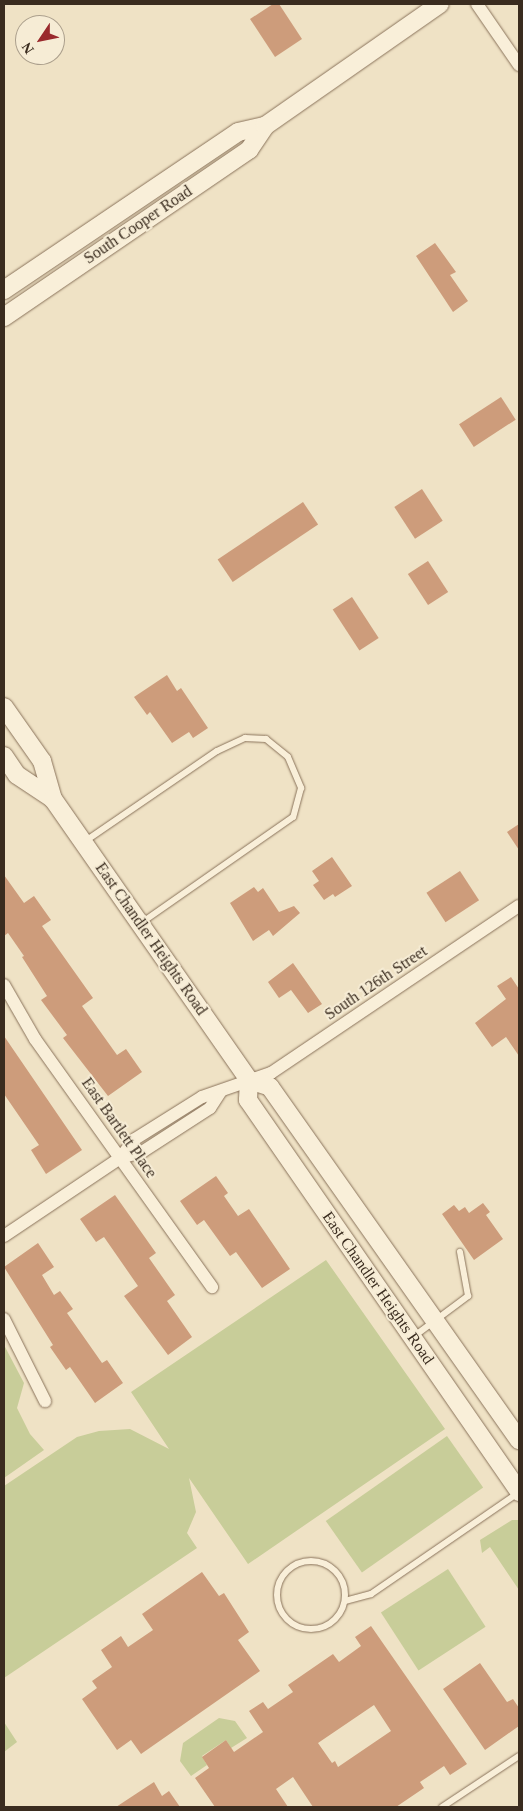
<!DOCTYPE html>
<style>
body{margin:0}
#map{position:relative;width:523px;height:1811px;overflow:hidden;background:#efe2c5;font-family:Georgia,serif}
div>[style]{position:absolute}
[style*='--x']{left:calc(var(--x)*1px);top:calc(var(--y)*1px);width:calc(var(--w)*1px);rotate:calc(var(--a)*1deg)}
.green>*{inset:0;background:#c8cd99;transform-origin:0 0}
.building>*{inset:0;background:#cd9c7b;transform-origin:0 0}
.roads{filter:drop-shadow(0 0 1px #8a735b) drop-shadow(0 0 1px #8a735b)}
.lane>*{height:6px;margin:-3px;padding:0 3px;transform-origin:3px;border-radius:3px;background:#f9efd9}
.lane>.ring{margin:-3px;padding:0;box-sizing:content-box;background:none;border:6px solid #f9efd9;border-radius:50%}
.street>*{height:12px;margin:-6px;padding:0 6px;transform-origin:6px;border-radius:6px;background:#f9efd9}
.secondary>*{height:18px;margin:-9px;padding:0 9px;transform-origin:9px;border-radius:9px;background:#f9efd9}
span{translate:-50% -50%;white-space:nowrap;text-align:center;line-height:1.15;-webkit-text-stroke:4px #f6ecd5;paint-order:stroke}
.street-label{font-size:16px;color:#3a2c1f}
.frame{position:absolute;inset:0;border:5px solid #3a2c1f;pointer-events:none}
.north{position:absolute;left:15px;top:15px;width:50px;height:50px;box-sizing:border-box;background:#f6ecd5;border:1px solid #ab9f8c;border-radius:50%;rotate:236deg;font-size:14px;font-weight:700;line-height:20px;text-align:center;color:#3a2c1f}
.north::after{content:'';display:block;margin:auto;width:18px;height:22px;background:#9a2a2d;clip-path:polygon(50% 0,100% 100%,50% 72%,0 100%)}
</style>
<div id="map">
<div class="green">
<div style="clip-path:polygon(326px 1260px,445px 1429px,248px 1564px,189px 1478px,196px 1512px,187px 1533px,197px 1548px,4px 1678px,4px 1486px,77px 1437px,99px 1431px,130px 1429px,169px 1449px,131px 1392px)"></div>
<div style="clip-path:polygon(4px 1345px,24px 1383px,17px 1408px,30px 1434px,44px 1450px,4px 1478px)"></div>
<div style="left:447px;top:1436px;width:63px;height:148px;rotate:55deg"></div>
<div style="clip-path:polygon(512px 1520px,519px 1520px,519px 1590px,490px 1547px,482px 1553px,480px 1540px)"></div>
<div style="left:448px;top:1569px;width:69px;height:80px;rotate:57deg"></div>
<div style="clip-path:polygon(219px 1718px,235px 1721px,247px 1738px,231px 1748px,226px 1740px,202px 1756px,207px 1765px,191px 1776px,180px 1761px,183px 1743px)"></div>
<div style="clip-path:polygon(4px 1722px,17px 1742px,4px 1752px)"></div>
</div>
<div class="building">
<div style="clip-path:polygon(273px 4px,279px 4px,302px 39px,275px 57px,250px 19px)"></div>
<div style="clip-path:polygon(435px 243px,456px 272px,450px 275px,468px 301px,453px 312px,416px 256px)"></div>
<div style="left:501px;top:397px;width:27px;height:50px;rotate:57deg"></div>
<div style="left:422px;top:489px;width:38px;height:33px;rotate:57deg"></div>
<div style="left:303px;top:502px;width:27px;height:103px;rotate:56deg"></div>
<div style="left:428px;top:561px;width:37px;height:24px;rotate:57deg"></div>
<div style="left:352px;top:597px;width:49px;height:23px;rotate:57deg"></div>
<div style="clip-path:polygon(167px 675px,177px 691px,181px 688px,208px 728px,193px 738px,189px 732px,172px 743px,150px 712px,147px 715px,134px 697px)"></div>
<div style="clip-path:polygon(519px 824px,519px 850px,507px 832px)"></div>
<div style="clip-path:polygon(332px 857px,352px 886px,335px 897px,333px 894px,324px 900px,313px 885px,319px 881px,312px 871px)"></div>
<div style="left:460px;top:871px;width:35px;height:40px;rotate:57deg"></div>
<div style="clip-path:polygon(4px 875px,24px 903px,34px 896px,51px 920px,42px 926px,93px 998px,82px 1006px,117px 1055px,126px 1049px,142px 1072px,108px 1096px,63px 1038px,67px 1035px,41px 1000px,47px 996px,22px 957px,24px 956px,8px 933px,4px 936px)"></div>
<div style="clip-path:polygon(254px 887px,258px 892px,263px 888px,279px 912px,294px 906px,300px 913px,273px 936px,269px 930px,253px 941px,230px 903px)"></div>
<div style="clip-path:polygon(293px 963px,322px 1004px,308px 1013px,291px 990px,279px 998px,268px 982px)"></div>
<div style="clip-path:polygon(511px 977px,519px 989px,519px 1056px,506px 1037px,492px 1047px,475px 1023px,506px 999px,497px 986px)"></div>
<div style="clip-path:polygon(4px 1036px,82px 1150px,46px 1174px,31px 1150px,39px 1145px,4px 1094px)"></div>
<div style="clip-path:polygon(216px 1176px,228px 1193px,224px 1196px,238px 1216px,249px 1209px,290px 1269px,262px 1288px,236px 1252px,230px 1256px,204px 1220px,197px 1225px,180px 1201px)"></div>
<div style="clip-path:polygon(115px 1195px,156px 1253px,149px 1258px,175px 1295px,167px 1301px,192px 1337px,168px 1355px,124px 1296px,138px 1286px,104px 1237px,96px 1242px,80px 1219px)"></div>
<div style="clip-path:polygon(483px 1203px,490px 1212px,486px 1215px,503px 1239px,474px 1260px,442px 1214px,454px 1205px,459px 1211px,465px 1207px,469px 1213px)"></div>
<div style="clip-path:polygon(38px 1243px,54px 1267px,42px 1275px,54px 1295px,60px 1291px,73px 1309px,67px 1313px,102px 1363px,107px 1360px,123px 1383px,95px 1403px,70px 1367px,66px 1370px,50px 1347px,53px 1345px,4px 1267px)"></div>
<div style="clip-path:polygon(202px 1572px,219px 1596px,224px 1593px,249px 1632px,238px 1640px,260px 1671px,141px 1754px,131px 1740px,117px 1750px,82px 1699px,97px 1688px,92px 1681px,112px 1667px,101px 1650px,121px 1636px,128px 1647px,153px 1630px,142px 1614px)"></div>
<div style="clip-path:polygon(evenodd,371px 1626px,467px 1764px,450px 1775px,444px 1766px,420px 1782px,424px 1788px,396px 1807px,313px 1807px,293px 1777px,276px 1789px,288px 1807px,215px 1807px,195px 1778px,209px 1768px,202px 1757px,226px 1740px,234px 1752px,263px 1732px,249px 1711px,263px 1702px,268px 1709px,293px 1692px,288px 1685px,333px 1654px,339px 1662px,361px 1646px,355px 1637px,371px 1626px,374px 1705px,391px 1731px,338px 1767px,335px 1761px,332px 1763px,318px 1743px,374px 1705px)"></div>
<div style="clip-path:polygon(480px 1663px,507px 1702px,513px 1699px,519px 1708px,519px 1726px,485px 1750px,443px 1689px)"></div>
<div style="clip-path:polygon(154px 1782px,162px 1796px,169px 1791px,180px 1807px,116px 1807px)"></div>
</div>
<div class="roads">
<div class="lane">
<div style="--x:84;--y:842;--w:161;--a:-34.4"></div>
<div style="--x:217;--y:751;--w:31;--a:-25"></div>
<div style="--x:245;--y:738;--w:21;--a:3"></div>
<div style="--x:266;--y:739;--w:28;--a:39"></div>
<div style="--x:288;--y:757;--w:34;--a:67"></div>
<div style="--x:301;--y:788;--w:30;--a:105"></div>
<div style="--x:293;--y:817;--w:185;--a:145.1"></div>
<div style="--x:413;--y:1337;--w:69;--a:-36.7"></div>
<div style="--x:468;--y:1296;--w:45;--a:-100.3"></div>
<div class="ring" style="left:277px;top:1561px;width:62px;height:62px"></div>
<div style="--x:345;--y:1601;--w:27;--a:-15"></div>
<div style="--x:371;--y:1594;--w:178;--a:-34.5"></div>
<div style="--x:442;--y:1807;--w:92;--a:-33.5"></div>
</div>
<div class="street">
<div style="--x:477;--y:4;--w:74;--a:55.5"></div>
<div style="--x:4;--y:985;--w:62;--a:60.1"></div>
<div style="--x:35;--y:1039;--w:305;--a:54.5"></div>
<div style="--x:120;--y:1158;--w:23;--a:-15"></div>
<div style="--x:142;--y:1152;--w:81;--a:-32.9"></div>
<div style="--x:210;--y:1108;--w:20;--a:-57"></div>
<div style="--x:4;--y:1236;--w:140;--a:-33.9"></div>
<div style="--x:120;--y:1158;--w:24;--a:-52"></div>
<div style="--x:135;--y:1139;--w:79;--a:-32.1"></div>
<div style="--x:202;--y:1097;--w:73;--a:-19.2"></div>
<div style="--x:271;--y:1073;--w:299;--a:-34"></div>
<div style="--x:4;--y:1319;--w:92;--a:63.4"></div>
</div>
<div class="secondary">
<div style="--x:4;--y:290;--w:282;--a:-34"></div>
<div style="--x:238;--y:132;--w:28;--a:-13"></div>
<div style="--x:4;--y:317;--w:297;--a:-34.3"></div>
<div style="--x:249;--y:150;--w:29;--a:-56"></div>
<div style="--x:265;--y:126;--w:213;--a:-34.9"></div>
<div style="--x:4;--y:707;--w:66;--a:54.9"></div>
<div style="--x:42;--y:761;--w:40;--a:74"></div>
<div style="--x:4;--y:756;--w:23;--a:56"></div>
<div style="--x:17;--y:775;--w:43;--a:33.7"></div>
<div style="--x:53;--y:799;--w:343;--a:55.1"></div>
<div style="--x:249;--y:1080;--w:22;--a:18"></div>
<div style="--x:270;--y:1087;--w:432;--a:54.8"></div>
<div style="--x:249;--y:1080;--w:20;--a:93"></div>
<div style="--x:248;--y:1100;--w:477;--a:55.3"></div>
</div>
</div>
<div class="street-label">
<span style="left:138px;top:225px;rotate:-34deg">South Cooper Road</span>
<span style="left:151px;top:939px;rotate:55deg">East Chandler Heights Road</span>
<span style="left:376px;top:983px;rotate:-34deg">South 126th Street</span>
<span style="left:119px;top:1128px;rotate:55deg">East Bartlett Place</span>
<span style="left:378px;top:1288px;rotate:55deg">East Chandler Heights Road</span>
</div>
<div class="frame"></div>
<div class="north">N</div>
</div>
